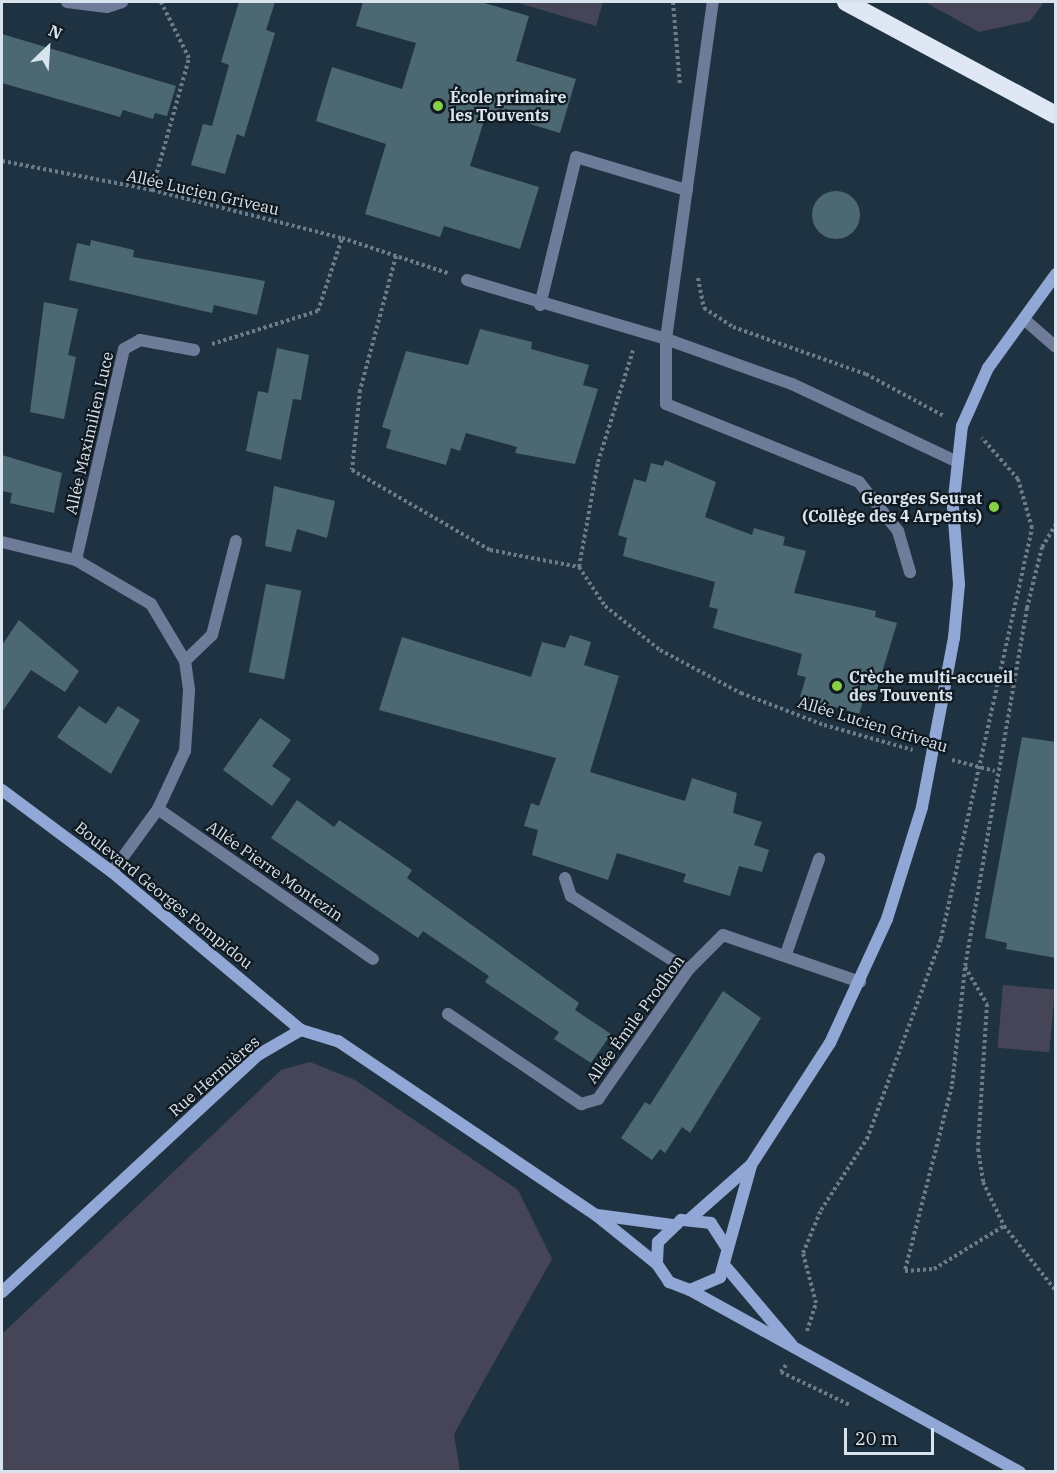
<!DOCTYPE html>
<meta charset="utf-8">
<style>
body{margin:0}
#map{position:relative;width:1057px;height:1473px;overflow:hidden;background:#1f3241;font-family:"IBM Plex Serif",serif}
div>[style]{position:absolute}
[style*='--x']{left:calc(var(--x)*1px);top:calc(var(--y)*1px);width:calc(var(--w)*1px);rotate:calc(var(--a)*1deg)}
.green>*{inset:0;background:#454557;transform-origin:0 0}
.building>*{inset:0;background:#4c6973;transform-origin:0 0}
.round{border-radius:50%}
.path>*{height:4px;margin-top:-2px;transform-origin:0;background:repeating-linear-gradient(90deg,#6c7c88 0 3px,transparent 0 6px)}
.lane>*{height:12px;margin:-6px;padding:0 6px;transform-origin:6px;border-radius:6px;background:#6e7c99}
.street>*{height:12px;margin:-6px;padding:0 6px;transform-origin:6px;border-radius:6px;background:#6e7c99}
.secondary>*{height:12px;margin:-6px;padding:0 6px;transform-origin:6px;border-radius:6px;background:#91a7d5}
.highway>*{height:18px;margin:-9px;padding:0 9px;transform-origin:9px;border-radius:9px;background:#dfe7f5}
.dots>*{width:16px;height:16px;translate:-50% -50%;box-sizing:border-box;border:3px solid #101920;border-radius:50%}
span{translate:-50% -50%;white-space:nowrap;text-align:center;line-height:1.15;-webkit-text-stroke:4.5px #101920;paint-order:stroke}
.poi-label{font-size:16px;color:#d8e4ed;font-weight:700}
.left{translate:0 -50%;text-align:left}
.right{translate:-100% -50%;text-align:right}
.street-label{font-size:16px;color:#d8e4ed}
.frame{position:absolute;inset:0;border:3px solid #d8e4ed;pointer-events:none}
.north{position:absolute;left:18px;top:18px;width:60px;height:60px;-webkit-text-stroke:4px #101920;paint-order:stroke;rotate:25deg;font-size:16px;font-weight:700;line-height:24px;text-align:center;color:#d8e4ed}
.north::after{content:'';display:block;margin:auto;width:21px;height:27px;background:#d8e4ed;clip-path:polygon(50% 0,100% 100%,50% 72%,0 100%)}
.scale{position:absolute;left:844px;top:1428px;width:90px;height:27px;box-sizing:border-box;border:3px solid #d8e4ed;border-top:0;padding-left:8px;font-size:18px;line-height:21px;white-space:nowrap;color:#d8e4ed;-webkit-text-stroke:4px #101920;paint-order:stroke}
</style>
<div id="map">
<div class="green">
<div style="clip-path:polygon(515px 2px,603px 2px,596px 26px)"></div>
<div style="clip-path:polygon(925px 2px,1044px 2px,1030px 21px,979px 32px)"></div>
<div style="left:1003px;top:985px;width:52px;height:63px;rotate:5deg"></div>
<div style="clip-path:polygon(310px 1062px,355px 1080px,518px 1190px,552px 1259px,454px 1434px,460px 1471px,2px 1471px,2px 1334px,281px 1070px)"></div>
</div>
<div class="building">
<div style="clip-path:polygon(239px 2px,275px 2px,266px 30px,275px 33px,244px 137px,237px 134px,225px 174px,191px 165px,203px 124px,212px 126px,229px 65px,221px 62px)"></div>
<div style="clip-path:polygon(363px 2px,481px 2px,529px 16px,516px 61px,576px 79px,560px 133px,487px 111px,470px 166px,539px 187px,520px 249px,444px 226px,440px 237px,365px 214px,386px 144px,316px 121px,332px 67px,402px 89px,416px 43px,356px 26px)"></div>
<div style="clip-path:polygon(2px 34px,176px 86px,167px 116px,155px 113px,153px 119px,123px 110px,120px 117px,2px 83px)"></div>
<div class="round" style="left:812px;top:191px;width:48px;height:48px"></div>
<div style="clip-path:polygon(91px 240px,134px 250px,133px 257px,265px 281px,257px 315px,214px 305px,212px 313px,69px 280px,77px 243px,90px 246px)"></div>
<div style="clip-path:polygon(44px 302px,78px 309px,68px 355px,76px 357px,64px 419px,30px 412px)"></div>
<div style="clip-path:polygon(480px 329px,532px 342px,531px 349px,589px 365px,583px 385px,598px 389px,575px 464px,515px 453px,517px 447px,466px 433px,460px 451px,451px 448px,446px 465px,386px 448px,391px 430px,382px 427px,406px 351px,468px 365px)"></div>
<div style="clip-path:polygon(277px 348px,309px 355px,301px 400px,293px 399px,281px 460px,246px 451px,258px 391px,268px 393px)"></div>
<div style="clip-path:polygon(2px 455px,62px 473px,54px 513px,10px 503px,12px 493px,2px 491px)"></div>
<div style="clip-path:polygon(665px 460px,716px 482px,705px 517px,752px 535px,754px 528px,785px 537px,783px 545px,806px 551px,794px 593px,876px 611px,875px 617px,897px 623px,874px 699px,865px 695px,859px 714px,800px 697px,806px 677px,797px 675px,802px 654px,713px 628px,718px 609px,709px 607px,715px 582px,623px 556px,627px 538px,618px 535px,634px 479px,646px 482px,651px 463px,663px 466px)"></div>
<div style="clip-path:polygon(274px 486px,335px 501px,327px 538px,297px 529px,291px 552px,265px 546px)"></div>
<div style="left:266px;top:584px;width:36px;height:90px;rotate:11deg"></div>
<div style="clip-path:polygon(19px 620px,79px 671px,65px 692px,31px 670px,2px 712px,2px 645px)"></div>
<div style="clip-path:polygon(570px 635px,591px 642px,584px 665px,619px 676px,590px 772px,685px 801px,692px 778px,737px 793px,733px 813px,762px 822px,754px 845px,769px 850px,762px 872px,739px 866px,730px 896px,683px 882px,686px 874px,617px 853px,608px 880px,532px 855px,538px 830px,524px 826px,531px 803px,539px 806px,556px 758px,379px 710px,402px 637px,531px 677px,542px 642px,565px 648px)"></div>
<div style="clip-path:polygon(79px 706px,106px 724px,118px 706px,140px 720px,111px 774px,57px 737px)"></div>
<div style="clip-path:polygon(260px 718px,291px 740px,272px 766px,291px 779px,272px 806px,223px 770px)"></div>
<div style="clip-path:polygon(1022px 737px,1056px 742px,1056px 958px,1006px 949px,1007px 943px,985px 938px)"></div>
<div style="clip-path:polygon(297px 800px,334px 827px,339px 820px,412px 870px,407px 878px,579px 1003px,575px 1010px,611px 1034px,591px 1063px,554px 1039px,559px 1032px,485px 982px,489px 976px,423px 931px,418px 938px,271px 838px)"></div>
<div style="clip-path:polygon(723px 991px,761px 1018px,690px 1133px,682px 1127px,665px 1153px,660px 1149px,652px 1160px,621px 1138px,645px 1102px,650px 1105px)"></div>
</div>
<div class="path">
<div style="--x:673;--y:2;--w:83;--a:85.2"></div>
<div style="--x:2;--y:161;--w:153;--a:10.9"></div>
<div style="--x:152;--y:190;--w:196;--a:14.2"></div>
<div style="--x:342;--y:238;--w:114;--a:18.4"></div>
<div style="--x:152;--y:190;--w:137;--a:-74.3"></div>
<div style="--x:189;--y:58;--w:63;--a:-116.6"></div>
<div style="--x:396;--y:256;--w:139;--a:105"></div>
<div style="--x:360;--y:390;--w:80;--a:95.7"></div>
<div style="--x:352;--y:470;--w:160;--a:30.1"></div>
<div style="--x:490;--y:550;--w:91;--a:10.8"></div>
<div style="--x:579;--y:567;--w:47;--a:56.3"></div>
<div style="--x:605;--y:606;--w:70;--a:38.7"></div>
<div style="--x:660;--y:650;--w:92;--a:28"></div>
<div style="--x:741;--y:693;--w:89;--a:21.1"></div>
<div style="--x:824;--y:725;--w:92;--a:15.7"></div>
<div style="--x:698;--y:278;--w:31;--a:79"></div>
<div style="--x:704;--y:308;--w:35;--a:33"></div>
<div style="--x:733;--y:327;--w:141;--a:19.5"></div>
<div style="--x:866;--y:374;--w:89;--a:28.3"></div>
<div style="--x:212;--y:344;--w:111;--a:-17.3"></div>
<div style="--x:318;--y:311;--w:77;--a:-71.8"></div>
<div style="--x:1056;--y:524;--w:27;--a:121"></div>
<div style="--x:1042;--y:547;--w:63;--a:103.8"></div>
<div style="--x:1027;--y:608;--w:364;--a:99.8"></div>
<div style="--x:965;--y:967;--w:43;--a:59.3"></div>
<div style="--x:987;--y:1004;--w:145;--a:93.6"></div>
<div style="--x:978;--y:1149;--w:33;--a:81"></div>
<div style="--x:983;--y:1182;--w:49;--a:64.5"></div>
<div style="--x:1004;--y:1226;--w:83;--a:51.3"></div>
<div style="--x:579;--y:567;--w:107;--a:-79.7"></div>
<div style="--x:598;--y:462;--w:117;--a:-72.6"></div>
<div style="--x:952;--y:760;--w:44;--a:14.3"></div>
<div style="--x:965;--y:968;--w:119;--a:96.3"></div>
<div style="--x:952;--y:1086;--w:191;--a:104.3"></div>
<div style="--x:905;--y:1271;--w:29;--a:-4"></div>
<div style="--x:934;--y:1269;--w:82;--a:-31.6"></div>
<div style="--x:807;--y:1331;--w:29;--a:-72"></div>
<div style="--x:816;--y:1303;--w:52;--a:-104.6"></div>
<div style="--x:803;--y:1253;--w:47;--a:-67.3"></div>
<div style="--x:821;--y:1210;--w:85;--a:-57.1"></div>
<div style="--x:867;--y:1139;--w:213;--a:-69.7"></div>
<div style="--x:941;--y:939;--w:421;--a:-77.5"></div>
<div style="--x:1032;--y:528;--w:51;--a:-105.9"></div>
<div style="--x:1018;--y:479;--w:55;--a:-131.3"></div>
<div style="--x:786;--y:1365;--w:9;--a:126"></div>
<div style="--x:781;--y:1372;--w:76;--a:25.6"></div>
</div>
<div class="lane">
<div style="--x:666;--y:339;--w:65;--a:90"></div>
<div style="--x:666;--y:404;--w:208;--a:22"></div>
<div style="--x:859;--y:482;--w:63;--a:51.5"></div>
<div style="--x:898;--y:531;--w:43;--a:73.7"></div>
<div style="--x:185;--y:661;--w:37;--a:-44"></div>
<div style="--x:212;--y:635;--w:97;--a:-75.7"></div>
<div style="--x:158;--y:809;--w:262;--a:34.9"></div>
<div style="--x:565;--y:878;--w:19;--a:72"></div>
<div style="--x:571;--y:896;--w:138;--a:32.3"></div>
<div style="--x:786;--y:954;--w:101;--a:-70.8"></div>
<div style="--x:448;--y:1014;--w:161;--a:34.1"></div>
<div style="--x:581;--y:1104;--w:18;--a:-16"></div>
<div style="--x:598;--y:1099;--w:157;--a:-55.1"></div>
<div style="--x:688;--y:970;--w:49;--a:-45"></div>
<div style="--x:723;--y:935;--w:145;--a:18.9"></div>
</div>
<div class="street">
<div style="--x:67;--y:2;--w:40;--a:7.1"></div>
<div style="--x:107;--y:7;--w:16;--a:-18"></div>
<div style="--x:467;--y:280;--w:208;--a:16.5"></div>
<div style="--x:666;--y:339;--w:134;--a:19.7"></div>
<div style="--x:792;--y:384;--w:181;--a:25.2"></div>
<div style="--x:540;--y:305;--w:152;--a:-76.3"></div>
<div style="--x:576;--y:157;--w:116;--a:16.6"></div>
<div style="--x:1025;--y:320;--w:41;--a:41.1"></div>
<div style="--x:666;--y:339;--w:340;--a:-82.1"></div>
<div style="--x:2;--y:542;--w:76;--a:13.7"></div>
<div style="--x:76;--y:560;--w:87;--a:30.4"></div>
<div style="--x:151;--y:604;--w:66;--a:59.2"></div>
<div style="--x:185;--y:661;--w:30;--a:82"></div>
<div style="--x:189;--y:691;--w:60;--a:93.8"></div>
<div style="--x:185;--y:751;--w:64;--a:115"></div>
<div style="--x:158;--y:809;--w:78;--a:126.1"></div>
<div style="--x:76;--y:560;--w:216;--a:-77.2"></div>
<div style="--x:124;--y:349;--w:18;--a:-29"></div>
<div style="--x:140;--y:340;--w:55;--a:10.5"></div>
</div>
<div class="secondary">
<div style="--x:2;--y:790;--w:137;--a:36.7"></div>
<div style="--x:112;--y:872;--w:246;--a:39.9"></div>
<div style="--x:597;--y:1215;--w:76;--a:7.6"></div>
<div style="--x:691;--y:1218;--w:80;--a:-41.5"></div>
<div style="--x:751;--y:1165;--w:145;--a:-57.1"></div>
<div style="--x:830;--y:1043;--w:136;--a:-65.3"></div>
<div style="--x:887;--y:919;--w:117;--a:-72.6"></div>
<div style="--x:922;--y:807;--w:172;--a:-79.3"></div>
<div style="--x:954;--y:638;--w:54;--a:-84.7"></div>
<div style="--x:959;--y:584;--w:77;--a:-94.5"></div>
<div style="--x:953;--y:507;--w:81;--a:-83.7"></div>
<div style="--x:962;--y:426;--w:64;--a:-65.9"></div>
<div style="--x:988;--y:368;--w:116;--a:-54.1"></div>
<div style="--x:727;--y:1248;--w:30;--a:-123"></div>
<div style="--x:711;--y:1223;--w:30;--a:-174"></div>
<div style="--x:681;--y:1220;--w:32;--a:136"></div>
<div style="--x:658;--y:1242;--w:22;--a:93"></div>
<div style="--x:657;--y:1264;--w:22;--a:56"></div>
<div style="--x:669;--y:1282;--w:22;--a:21"></div>
<div style="--x:690;--y:1290;--w:33;--a:-23"></div>
<div style="--x:720;--y:1277;--w:115;--a:-74.4"></div>
<div style="--x:726;--y:1267;--w:101;--a:49.8"></div>
<div style="--x:690;--y:1290;--w:377;--a:28.9"></div>
<div style="--x:2;--y:1292;--w:349;--a:-42.8"></div>
<div style="--x:258;--y:1055;--w:50;--a:-30.2"></div>
<div style="--x:301;--y:1030;--w:39;--a:17"></div>
<div style="--x:338;--y:1041;--w:311;--a:34"></div>
<div style="--x:596;--y:1215;--w:78;--a:38.8"></div>
</div>
<div class="highway">
<div style="--x:846;--y:2;--w:238;--a:28.3"></div>
</div>
<div class="dots">
<div style="left:438px;top:106px;background:#88cf49"></div>
<div style="left:994px;top:507px;background:#88cf49"></div>
<div style="left:837px;top:686px;background:#88cf49"></div>
</div>
<div class="poi-label">
<span class="left" style="left:450px;top:106px">École primaire<br>les Touvents</span>
<span class="right" style="left:982px;top:507px">Georges Seurat<br>(Collège des 4 Arpents)</span>
<span class="left" style="left:849px;top:686px">Crèche multi-accueil<br>des Touvents</span>
</div>
<div class="street-label">
<span style="left:203px;top:192px;rotate:13deg">Allée Lucien Griveau</span>
<span style="left:89px;top:433px;rotate:-77deg">Allée Maximilien Luce</span>
<span style="left:873px;top:724px;rotate:17deg">Allée Lucien Griveau</span>
<span style="left:275px;top:871px;rotate:35deg">Allée Pierre Montezin</span>
<span style="left:164px;top:895px;rotate:39deg">Boulevard Georges Pompidou</span>
<span style="left:635px;top:1019px;rotate:-54deg">Allée Émile Prodhon</span>
<span style="left:214px;top:1076px;rotate:-41deg">Rue Hermières</span>
</div>
<div class="frame"></div>
<div class="north">N</div>
<div class="scale">20 m</div>
</div>
